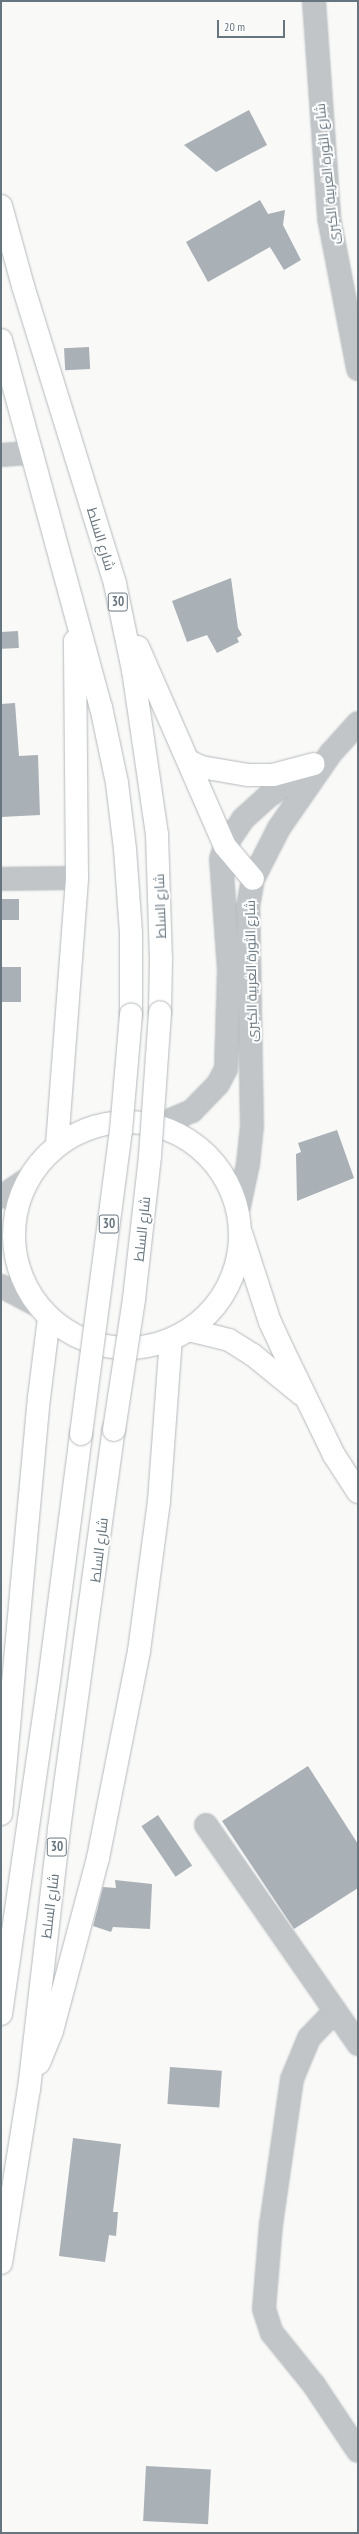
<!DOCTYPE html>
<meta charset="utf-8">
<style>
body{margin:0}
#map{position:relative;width:359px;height:2534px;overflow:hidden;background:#f9f9f8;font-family:"PT Sans Narrow",Cairo,sans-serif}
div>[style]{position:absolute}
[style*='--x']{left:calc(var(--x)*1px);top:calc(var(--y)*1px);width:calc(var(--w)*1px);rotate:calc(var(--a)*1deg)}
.building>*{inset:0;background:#a9b0b6;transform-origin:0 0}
.roads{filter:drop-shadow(0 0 1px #b5b9bc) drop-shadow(0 0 1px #b5b9bc)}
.minor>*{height:22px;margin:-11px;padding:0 11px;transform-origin:11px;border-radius:11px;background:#c1c5c8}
.major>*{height:22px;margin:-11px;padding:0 11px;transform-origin:11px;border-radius:11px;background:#fff}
.major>.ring{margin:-11px;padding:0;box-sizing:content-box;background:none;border:22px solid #fff;border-radius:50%}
.bridges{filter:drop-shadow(0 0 1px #b5b9bc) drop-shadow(0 0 1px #b5b9bc)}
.major-bridge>*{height:22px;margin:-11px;padding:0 11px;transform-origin:11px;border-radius:11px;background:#fff}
span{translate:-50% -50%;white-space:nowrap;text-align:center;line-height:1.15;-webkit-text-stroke:4px #fff;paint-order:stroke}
.shield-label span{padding:1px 3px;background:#fff;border:1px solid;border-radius:3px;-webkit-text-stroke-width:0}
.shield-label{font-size:13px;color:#67757f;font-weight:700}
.street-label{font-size:14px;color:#67757f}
.frame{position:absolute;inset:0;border:2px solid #67757f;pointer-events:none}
.scale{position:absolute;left:217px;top:20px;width:68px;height:18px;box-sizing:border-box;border:2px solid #67757f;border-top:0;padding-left:5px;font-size:12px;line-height:14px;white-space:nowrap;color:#67757f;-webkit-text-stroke:3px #fff;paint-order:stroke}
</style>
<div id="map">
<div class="building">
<div style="clip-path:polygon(249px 110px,267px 145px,216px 172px,184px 145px)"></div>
<div style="clip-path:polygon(260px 200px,268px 214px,285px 210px,283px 225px,301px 260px,284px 270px,270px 247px,208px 282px,186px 242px)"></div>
<div style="left:89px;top:347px;width:22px;height:25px;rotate:87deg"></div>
<div style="clip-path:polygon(231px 578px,238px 628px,242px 635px,237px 638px,239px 642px,217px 653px,207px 635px,187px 642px,172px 601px)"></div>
<div style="left:18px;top:631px;width:17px;height:17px;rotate:87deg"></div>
<div style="clip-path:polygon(15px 703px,19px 756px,38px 755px,40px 815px,1px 817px,1px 704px)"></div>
<div style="left:1px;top:899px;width:18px;height:21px"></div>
<div style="left:1px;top:967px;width:20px;height:35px"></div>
<div style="clip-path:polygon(337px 1130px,354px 1178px,297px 1201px,296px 1154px,301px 1152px,298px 1143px)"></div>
<div style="clip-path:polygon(308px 1766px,358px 1844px,358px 1888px,294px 1929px,222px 1821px)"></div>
<div style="left:158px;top:1815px;width:61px;height:20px;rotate:56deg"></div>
<div style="clip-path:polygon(115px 1880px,152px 1884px,150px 1929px,113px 1927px,111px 1932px,93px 1926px,103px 1887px,116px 1888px)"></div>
<div style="left:170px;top:2067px;width:52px;height:37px;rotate:4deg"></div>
<div style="clip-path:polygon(73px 2138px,121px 2144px,113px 2212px,118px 2212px,116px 2236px,109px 2235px,105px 2262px,59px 2256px)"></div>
<div style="left:146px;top:2466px;width:65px;height:55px;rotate:3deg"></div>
</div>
<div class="roads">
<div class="minor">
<div style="--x:314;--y:1;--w:218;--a:86"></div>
<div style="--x:329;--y:218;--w:154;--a:79.1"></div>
<div style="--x:1;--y:455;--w:31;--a:-4"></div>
<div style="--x:1;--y:879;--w:76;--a:-0.8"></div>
<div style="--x:159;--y:1125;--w:36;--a:-23"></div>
<div style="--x:192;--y:1111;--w:37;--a:-46"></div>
<div style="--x:218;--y:1084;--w:17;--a:-62"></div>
<div style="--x:226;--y:1069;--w:99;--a:-88.3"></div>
<div style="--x:229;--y:970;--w:111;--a:-94.1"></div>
<div style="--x:221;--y:859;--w:14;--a:-73"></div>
<div style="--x:225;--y:846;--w:32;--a:-56"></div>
<div style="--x:243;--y:819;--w:31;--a:-42"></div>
<div style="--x:266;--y:798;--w:58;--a:-34.5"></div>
<div style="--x:1;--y:1197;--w:32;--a:-34"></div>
<div style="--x:238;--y:1211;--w:48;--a:-78"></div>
<div style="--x:248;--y:1164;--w:37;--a:-84"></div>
<div style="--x:252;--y:1127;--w:220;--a:-91"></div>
<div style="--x:248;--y:907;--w:28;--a:-80"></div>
<div style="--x:253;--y:879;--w:57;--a:-63"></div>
<div style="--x:279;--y:828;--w:91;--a:-55.3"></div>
<div style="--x:331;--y:753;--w:40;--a:-48"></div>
<div style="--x:1;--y:1286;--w:43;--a:27.8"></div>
<div style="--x:206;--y:1825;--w:267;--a:55.2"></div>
<div style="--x:335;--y:2011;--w:37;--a:134"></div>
<div style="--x:309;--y:2038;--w:44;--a:112.5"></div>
<div style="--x:292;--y:2079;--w:147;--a:98.2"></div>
<div style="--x:271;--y:2224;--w:85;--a:94.7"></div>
<div style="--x:264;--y:2309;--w:25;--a:72"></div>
<div style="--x:272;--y:2333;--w:67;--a:51.1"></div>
<div style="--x:314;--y:2385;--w:79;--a:56.3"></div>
</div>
<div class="major">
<div style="--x:1;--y:206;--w:83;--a:74.6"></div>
<div style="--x:23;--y:286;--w:312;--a:72.8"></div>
<div style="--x:115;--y:584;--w:88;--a:78.2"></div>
<div style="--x:133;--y:670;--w:166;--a:81.7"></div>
<div style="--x:157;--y:834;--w:125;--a:88.2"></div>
<div style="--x:161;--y:959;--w:53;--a:91.1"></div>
<div style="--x:1;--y:340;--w:380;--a:74.8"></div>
<div style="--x:101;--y:707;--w:78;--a:78.1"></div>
<div style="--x:117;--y:783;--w:66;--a:83.1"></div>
<div style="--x:125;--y:849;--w:84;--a:85.9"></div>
<div style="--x:131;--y:933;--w:81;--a:90"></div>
<div style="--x:138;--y:647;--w:217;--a:66.4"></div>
<div style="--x:225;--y:846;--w:43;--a:49.7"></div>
<div style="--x:189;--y:761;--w:13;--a:27"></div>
<div style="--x:201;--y:767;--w:48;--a:9.7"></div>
<div style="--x:248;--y:775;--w:25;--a:0"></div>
<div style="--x:273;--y:775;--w:42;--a:-15"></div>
<div class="ring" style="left:14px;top:1122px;width:204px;height:204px"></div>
<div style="--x:57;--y:1145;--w:268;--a:-85.7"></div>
<div style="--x:77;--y:878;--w:237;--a:-90.5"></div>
<div style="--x:241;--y:1233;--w:94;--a:72"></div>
<div style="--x:270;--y:1322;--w:31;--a:65"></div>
<div style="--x:283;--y:1350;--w:117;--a:64.1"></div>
<div style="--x:334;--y:1455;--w:44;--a:57"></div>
<div style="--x:189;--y:1330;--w:41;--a:14"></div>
<div style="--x:229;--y:1340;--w:28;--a:32"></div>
<div style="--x:253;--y:1355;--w:63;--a:39.2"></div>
<div style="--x:1;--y:1814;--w:418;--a:-84.8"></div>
<div style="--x:39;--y:1398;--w:81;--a:-82.9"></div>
<div style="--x:1;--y:2014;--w:336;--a:-81.8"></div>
<div style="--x:49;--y:1681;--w:249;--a:-82.6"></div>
<div style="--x:39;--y:2063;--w:35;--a:-68"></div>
<div style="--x:52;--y:2031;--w:179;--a:-75.1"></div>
<div style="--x:98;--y:1858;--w:211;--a:-78.8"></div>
<div style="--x:139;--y:1651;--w:151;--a:-82.4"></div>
<div style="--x:159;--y:1501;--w:162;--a:-85.8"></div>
<div style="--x:1;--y:2263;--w:176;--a:-80.9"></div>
<div style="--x:29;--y:2089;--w:262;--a:-83.4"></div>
<div style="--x:59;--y:1829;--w:403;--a:-82.2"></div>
</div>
</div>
<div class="bridges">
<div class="major-bridge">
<div style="--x:114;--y:1430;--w:133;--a:-81.3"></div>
<div style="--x:134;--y:1299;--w:144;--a:-83.6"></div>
<div style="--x:150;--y:1156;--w:144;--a:-86"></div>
<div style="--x:81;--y:1434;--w:306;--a:-82.5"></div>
<div style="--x:121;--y:1131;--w:117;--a:-85.1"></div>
</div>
</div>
<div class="shield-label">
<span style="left:118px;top:602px">30</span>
<span style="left:109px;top:1224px">30</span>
<span style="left:57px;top:1847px">30</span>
</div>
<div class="street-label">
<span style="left:327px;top:174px;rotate:-96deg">شارع الثورة العربية الكبرى</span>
<span style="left:101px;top:539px;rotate:73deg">شارع السلط</span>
<span style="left:160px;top:906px;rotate:-92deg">شارع السلط</span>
<span style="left:251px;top:971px;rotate:-91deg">شارع الثورة العربية الكبرى</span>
<span style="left:142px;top:1229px;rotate:-84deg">شارع السلط</span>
<span style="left:99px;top:1550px;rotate:-83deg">شارع السلط</span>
<span style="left:50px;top:1906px;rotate:-83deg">شارع السلط</span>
</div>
<div class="frame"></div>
<div class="scale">20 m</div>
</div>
